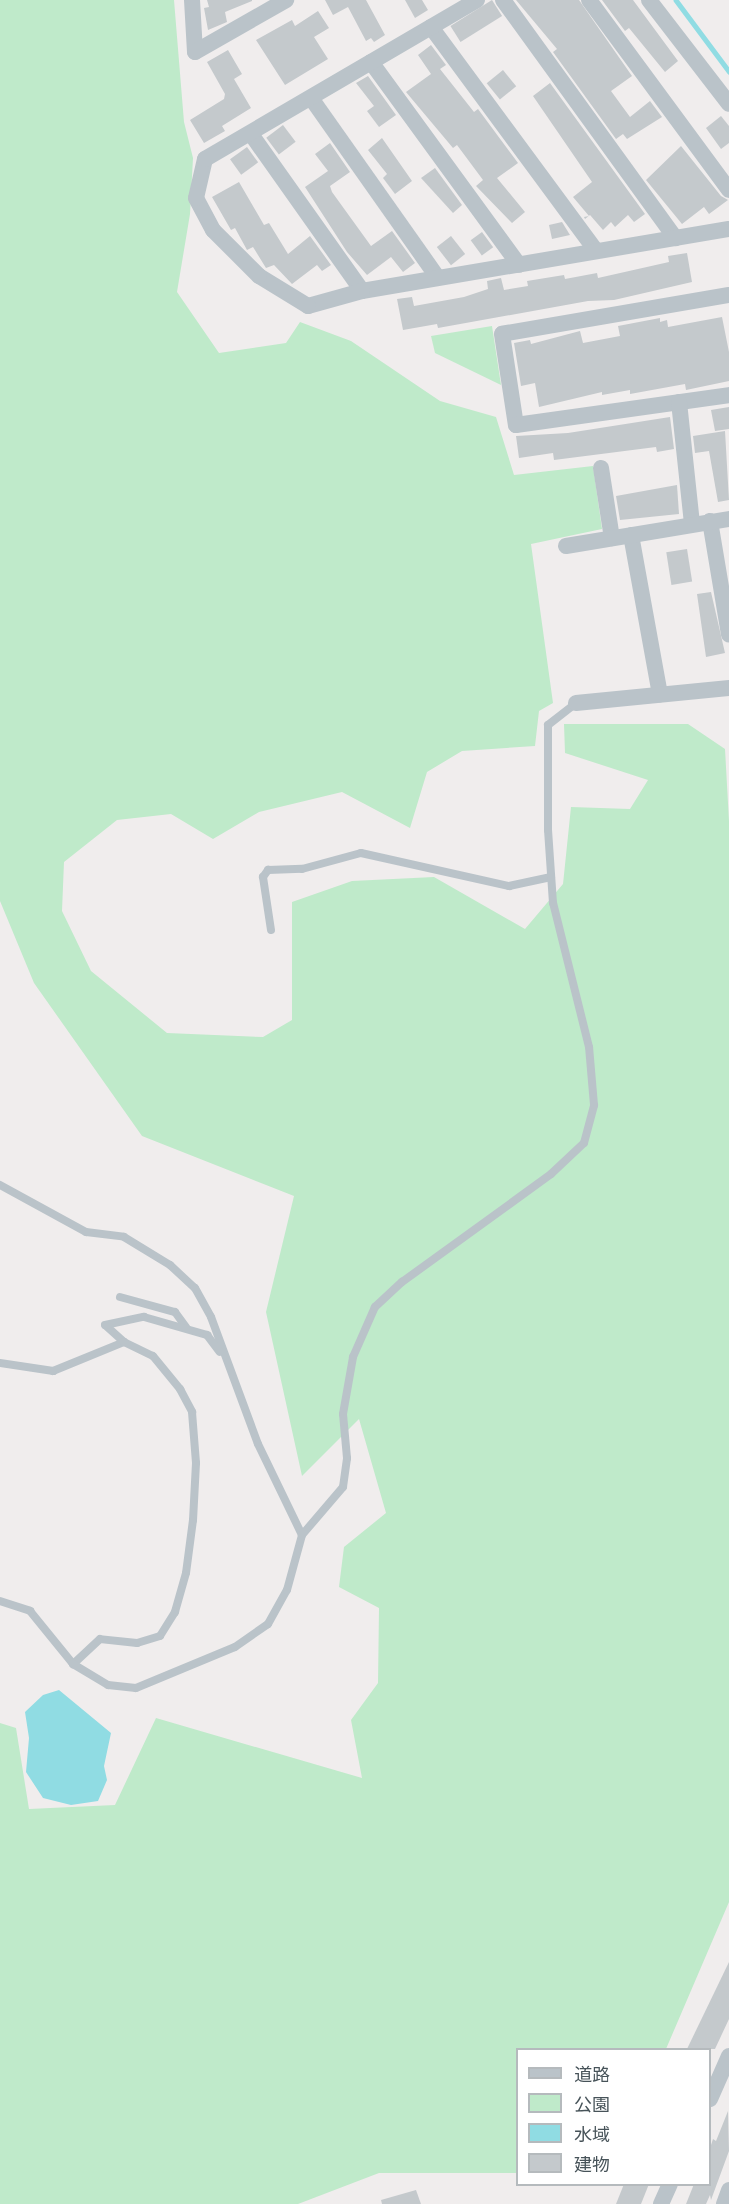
<!DOCTYPE html>
<meta charset="utf-8">
<style>
body{margin:0}
#map{position:relative;width:729px;height:2204px;overflow:hidden;background:#f0eded;font-family:"Archivo Narrow","Noto Sans JP",sans-serif}
div>[style]{position:absolute}
[style*='--x']{left:calc(var(--x)*1px);top:calc(var(--y)*1px);width:calc(var(--w)*1px);rotate:calc(var(--a)*1deg)}
.green>*{inset:0;background:#bfeaca}
.water>*{inset:0;background:#90dce3}
.stream>*{height:4.5px;margin:-2.25px;padding:0 2.25px;transform-origin:2.25px;border-radius:2.25px;background:#90dce3}
.building>*{inset:0;background:#c4c9cc;transform-origin:0 0}
.lane>*{height:8px;margin:-4px;padding:0 4px;transform-origin:4px;border-radius:4px;background:#bac3c9}
.street>*{height:16px;margin:-8px;padding:0 8px;transform-origin:8px;border-radius:8px;background:#bac3c9}
span{translate:-50% -50%;white-space:nowrap;text-align:center;line-height:1.15;-webkit-text-stroke:6px #fff;paint-order:stroke}
.legend{position:absolute;left:516px;top:2048px;width:195px;height:138px;box-sizing:border-box;background:#fff;border:2px solid #b5babd;margin:0;padding:8px 10px;list-style:none;font-size:18px;color:#475359}
.legend li{display:flex;align-items:center;gap:12px;height:30px}
.legend b{width:30px;border:2px solid #b5babd}
</style>
<div id="map">
<div class="green">
<div style="clip-path:polygon(0 0,174px 0,184px 122px,193px 158px,190px 214px,177px 292px,219px 353px,286px 343px,300px 322px,351px 341px,440px 401px,496px 417px,514px 475px,593px 466px,602px 529px,531px 544px,553px 703px,539px 711px,535px 746px,462px 751px,427px 772px,410px 828px,342px 792px,259px 812px,213px 839px,171px 814px,117px 820px,64px 862px,62px 911px,91px 971px,167px 1033px,263px 1037px,292px 1020px,292px 902px,352px 881px,434px 877px,525px 929px,563px 884px,571px 807px,630px 809px,648px 780px,565px 753px,564px 724px,688px 724px,725px 749px,729px 821px,729px 1902px,666px 2049px,518px 2050px,517px 2173px,379px 2173px,298px 2204px,0 2204px,0 1723px,16px 1728px,29px 1809px,115px 1805px,156px 1718px,362px 1778px,351px 1720px,378px 1683px,379px 1608px,339px 1587px,344px 1547px,386px 1513px,359px 1419px,302px 1476px,266px 1312px,294px 1196px,142px 1136px,34px 983px,0 901px)"></div>
<div style="clip-path:polygon(492px 326px,501px 385px,435px 353px,431px 336px)"></div>
</div>
<div class="water">
<div style="clip-path:polygon(59px 1690px,111px 1733px,104px 1766px,107px 1780px,98px 1801px,71px 1805px,43px 1798px,26px 1772px,29px 1738px,25px 1712px,43px 1695px)"></div>
</div>
<div class="stream">
<div style="--x:676;--y:0;--w:89;--a:53.3"></div>
</div>
<div class="building">
<div style="clip-path:polygon(207px 0,252px 0,252px 1px,225px 12px,227px 22px,208px 30px,204px 8px,209px 7px)"></div>
<div style="clip-path:polygon(325px 0,366px 0,385px 35px,374px 42px,371px 38px,366px 41px,348px 7px,333px 15px)"></div>
<div style="clip-path:polygon(405px 0,422px 0,428px 10px,415px 18px)"></div>
<div style="left:492px;top:0;width:19px;height:49px;rotate:58deg"></div>
<div style="clip-path:polygon(516px 0,579px 0,632px 76px,611px 91px,630px 117px,650px 101px,662px 117px,627px 139px,623px 134px,616px 139px,553px 52px,557px 49px)"></div>
<div style="clip-path:polygon(602px 0,633px 0,678px 61px,665px 72px,629px 28px,625px 31px)"></div>
<div style="clip-path:polygon(318px 11px,329px 28px,314px 37px,328px 59px,285px 85px,256px 40px,292px 20px,295px 26px)"></div>
<div style="clip-path:polygon(431px 45px,446px 65px,440px 69px,474px 112px,478px 109px,518px 163px,497px 178px,525px 212px,512px 223px,476px 186px,483px 180px,457px 145px,453px 148px,406px 92px,431px 74px,418px 55px)"></div>
<div style="clip-path:polygon(228px 50px,242px 74px,234px 79px,251px 108px,222px 126px,225px 131px,204px 143px,190px 120px,224px 99px,225px 94px,207px 62px)"></div>
<div style="left:503px;top:70px;width:21px;height:21px;rotate:51deg"></div>
<div style="clip-path:polygon(368px 76px,396px 115px,379px 127px,367px 111px,374px 106px,356px 83px)"></div>
<div style="clip-path:polygon(550px 83px,645px 214px,634px 222px,628px 215px,615px 227px,611px 222px,603px 230px,590px 215px,585px 219px,584px 217px,589px 216px,573px 197px,592px 182px,533px 96px)"></div>
<div style="clip-path:polygon(721px 116px,729px 126px,729px 143px,721px 149px,706px 128px)"></div>
<div style="left:283px;top:125px;width:21px;height:21px;rotate:53deg"></div>
<div style="clip-path:polygon(382px 138px,412px 181px,395px 194px,383px 178px,387px 174px,368px 150px)"></div>
<div style="clip-path:polygon(330px 143px,350px 172px,330px 186px,332px 192px,371px 246px,392px 231px,415px 263px,403px 272px,391px 257px,367px 275px,347px 252px,305px 187px,328px 171px,315px 154px)"></div>
<div style="clip-path:polygon(681px 146px,721px 196px,728px 200px,709px 214px,704px 207px,682px 224px,646px 180px)"></div>
<div style="left:247px;top:147px;width:19px;height:21px;rotate:54deg"></div>
<div style="clip-path:polygon(435px 168px,462px 205px,453px 213px,421px 178px)"></div>
<div style="clip-path:polygon(239px 182px,264px 225px,269px 223px,288px 254px,310px 236px,331px 265px,322px 271px,317px 265px,292px 284px,274px 265px,266px 268px,253px 247px,247px 250px,235px 228px,231px 230px,212px 197px)"></div>
<div style="clip-path:polygon(562px 222px,570px 235px,552px 239px,549px 225px)"></div>
<div style="left:482px;top:232px;width:19px;height:14px;rotate:54deg"></div>
<div style="left:451px;top:236px;width:23px;height:18px;rotate:52deg"></div>
<div style="clip-path:polygon(687px 253px,692px 282px,614px 300px,588px 301px,438px 328px,437px 324px,403px 330px,397px 299px,412px 297px,414px 306px,464px 297px,488px 289px,487px 281px,501px 278px,504px 290px,528px 286px,527px 281px,564px 275px,565px 279px,597px 273px,598px 278px,669px 262px,668px 256px)"></div>
<div style="clip-path:polygon(722px 317px,729px 352px,729px 381px,686px 390px,685px 384px,630px 394px,630px 390px,602px 395px,602px 392px,539px 407px,535px 383px,521px 386px,514px 343px,530px 340px,531px 344px,580px 331px,583px 343px,620px 336px,618px 326px,660px 318px,660px 322px,667px 320px,668px 327px)"></div>
<div style="clip-path:polygon(729px 407px,729px 429px,715px 431px,711px 410px)"></div>
<div style="clip-path:polygon(670px 417px,674px 449px,657px 452px,656px 447px,554px 460px,553px 453px,519px 458px,516px 436px,568px 433px)"></div>
<div style="clip-path:polygon(725px 431px,729px 500px,718px 502px,709px 451px,695px 453px,693px 436px)"></div>
<div style="clip-path:polygon(677px 485px,679px 514px,620px 520px,616px 496px)"></div>
<div style="left:687px;top:549px;width:33px;height:21px;rotate:81deg"></div>
<div style="clip-path:polygon(711px 592px,725px 653px,706px 657px,697px 594px)"></div>
<div style="clip-path:polygon(729px 1962px,729px 2019px,715px 2049px,687px 2049px)"></div>
<div style="clip-path:polygon(728px 2111px,729px 2151px,711px 2200px,710px 2195px,706px 2204px,686px 2204px,694px 2184px,710px 2184px,710px 2148px,713px 2139px,716px 2141px)"></div>
<div style="clip-path:polygon(624px 2184px,649px 2184px,641px 2204px,616px 2204px)"></div>
<div style="clip-path:polygon(416px 2190px,421px 2204px,382px 2204px,381px 2200px)"></div>
</div>
<div class="lane">
<div style="--x:271;--y:930;--w:54;--a:-98.6"></div>
<div style="--x:263;--y:877;--w:9;--a:-54"></div>
<div style="--x:268;--y:870;--w:34;--a:-2"></div>
<div style="--x:302;--y:869;--w:61;--a:-15.2"></div>
<div style="--x:361;--y:853;--w:152;--a:12.6"></div>
<div style="--x:509;--y:886;--w:43;--a:-12.1"></div>
<div style="--x:0;--y:1185;--w:98;--a:28.7"></div>
<div style="--x:86;--y:1232;--w:38;--a:7"></div>
<div style="--x:124;--y:1237;--w:54;--a:31.3"></div>
<div style="--x:170;--y:1265;--w:34;--a:43"></div>
<div style="--x:195;--y:1288;--w:33;--a:61"></div>
<div style="--x:211;--y:1317;--w:135;--a:69.7"></div>
<div style="--x:258;--y:1444;--w:101;--a:64.2"></div>
<div style="--x:120;--y:1297;--w:57;--a:15.3"></div>
<div style="--x:175;--y:1312;--w:19;--a:54"></div>
<div style="--x:124;--y:1342;--w:25;--a:-138"></div>
<div style="--x:105;--y:1325;--w:40;--a:-12"></div>
<div style="--x:144;--y:1317;--w:66;--a:15.9"></div>
<div style="--x:207;--y:1335;--w:21;--a:53"></div>
<div style="--x:0;--y:1363;--w:54;--a:8.6"></div>
<div style="--x:53;--y:1371;--w:77;--a:-22.2"></div>
<div style="--x:124;--y:1342;--w:32;--a:26"></div>
<div style="--x:153;--y:1356;--w:43;--a:50.7"></div>
<div style="--x:180;--y:1389;--w:26;--a:62"></div>
<div style="--x:192;--y:1412;--w:51;--a:85.5"></div>
<div style="--x:196;--y:1463;--w:57;--a:93"></div>
<div style="--x:193;--y:1520;--w:53;--a:97.5"></div>
<div style="--x:186;--y:1573;--w:41;--a:105.8"></div>
<div style="--x:175;--y:1612;--w:28;--a:122"></div>
<div style="--x:160;--y:1636;--w:24;--a:163"></div>
<div style="--x:137;--y:1643;--w:37;--a:-174"></div>
<div style="--x:100;--y:1639;--w:37;--a:137"></div>
<div style="--x:0;--y:1601;--w:32;--a:18"></div>
<div style="--x:30;--y:1611;--w:68;--a:50.9"></div>
<div style="--x:73;--y:1664;--w:41;--a:31"></div>
<div style="--x:108;--y:1685;--w:28;--a:6"></div>
<div style="--x:136;--y:1688;--w:107;--a:-22.5"></div>
<div style="--x:235;--y:1647;--w:40;--a:-34.9"></div>
<div style="--x:268;--y:1624;--w:39;--a:-61"></div>
<div style="--x:287;--y:1590;--w:57;--a:-74.7"></div>
<div style="--x:302;--y:1535;--w:63;--a:-49.5"></div>
<div style="--x:343;--y:1487;--w:29;--a:-82"></div>
<div style="--x:347;--y:1458;--w:44;--a:-95.2"></div>
<div style="--x:343;--y:1414;--w:58;--a:-80"></div>
<div style="--x:353;--y:1357;--w:55;--a:-66.3"></div>
<div style="--x:375;--y:1307;--w:37;--a:-43"></div>
<div style="--x:402;--y:1282;--w:184;--a:-35.9"></div>
<div style="--x:551;--y:1174;--w:45;--a:-43.2"></div>
<div style="--x:584;--y:1143;--w:39;--a:-75"></div>
<div style="--x:594;--y:1105;--w:58;--a:-94.9"></div>
<div style="--x:589;--y:1047;--w:148;--a:-104"></div>
<div style="--x:553;--y:903;--w:73;--a:-93.9"></div>
<div style="--x:548;--y:830;--w:105;--a:-90"></div>
<div style="--x:548;--y:725;--w:36;--a:-38"></div>
</div>
<div class="street">
<div style="--x:192;--y:0;--w:52;--a:86.7"></div>
<div style="--x:195;--y:52;--w:105;--a:-29.7"></div>
<div style="--x:503;--y:0;--w:294;--a:54.1"></div>
<div style="--x:589;--y:0;--w:236;--a:53.6"></div>
<div style="--x:649;--y:0;--w:131;--a:52.4"></div>
<div style="--x:431;--y:27;--w:278;--a:53.6"></div>
<div style="--x:371;--y:62;--w:251;--a:53.9"></div>
<div style="--x:311;--y:98;--w:220;--a:54.8"></div>
<div style="--x:251;--y:134;--w:192;--a:54.7"></div>
<div style="--x:362;--y:291;--w:372;--a:-9.6"></div>
<div style="--x:362;--y:291;--w:56;--a:164.5"></div>
<div style="--x:308;--y:306;--w:57;--a:-148.5"></div>
<div style="--x:259;--y:276;--w:65;--a:-135"></div>
<div style="--x:213;--y:230;--w:36;--a:-118"></div>
<div style="--x:196;--y:198;--w:40;--a:-77"></div>
<div style="--x:205;--y:159;--w:315;--a:-30.3"></div>
<div style="--x:729;--y:295;--w:230;--a:170.3"></div>
<div style="--x:502;--y:334;--w:92;--a:81.3"></div>
<div style="--x:516;--y:425;--w:215;--a:-8"></div>
<div style="--x:679;--y:402;--w:122;--a:83.9"></div>
<div style="--x:601;--y:468;--w:71;--a:81.1"></div>
<div style="--x:710;--y:521;--w:115;--a:80.5"></div>
<div style="--x:631;--y:535;--w:162;--a:79.7"></div>
<div style="--x:566;--y:546;--w:165;--a:-9.4"></div>
<div style="--x:576;--y:703;--w:154;--a:-5.6"></div>
<div style="--x:710;--y:2099;--w:47;--a:-66.2"></div>
<div style="--x:661;--y:2204;--w:22;--a:-66"></div>
<div style="--x:724;--y:2204;--w:15;--a:-70"></div>
</div>
<ul class="legend">
<li><b style="height:8px;background:#bac3c9"></b>道路</li>
<li><b style="height:16px;background:#bfeaca"></b>公園</li>
<li><b style="height:16px;background:#90dce3"></b>水域</li>
<li><b style="height:16px;background:#c4c9cc"></b>建物</li>
</ul>
</div>
